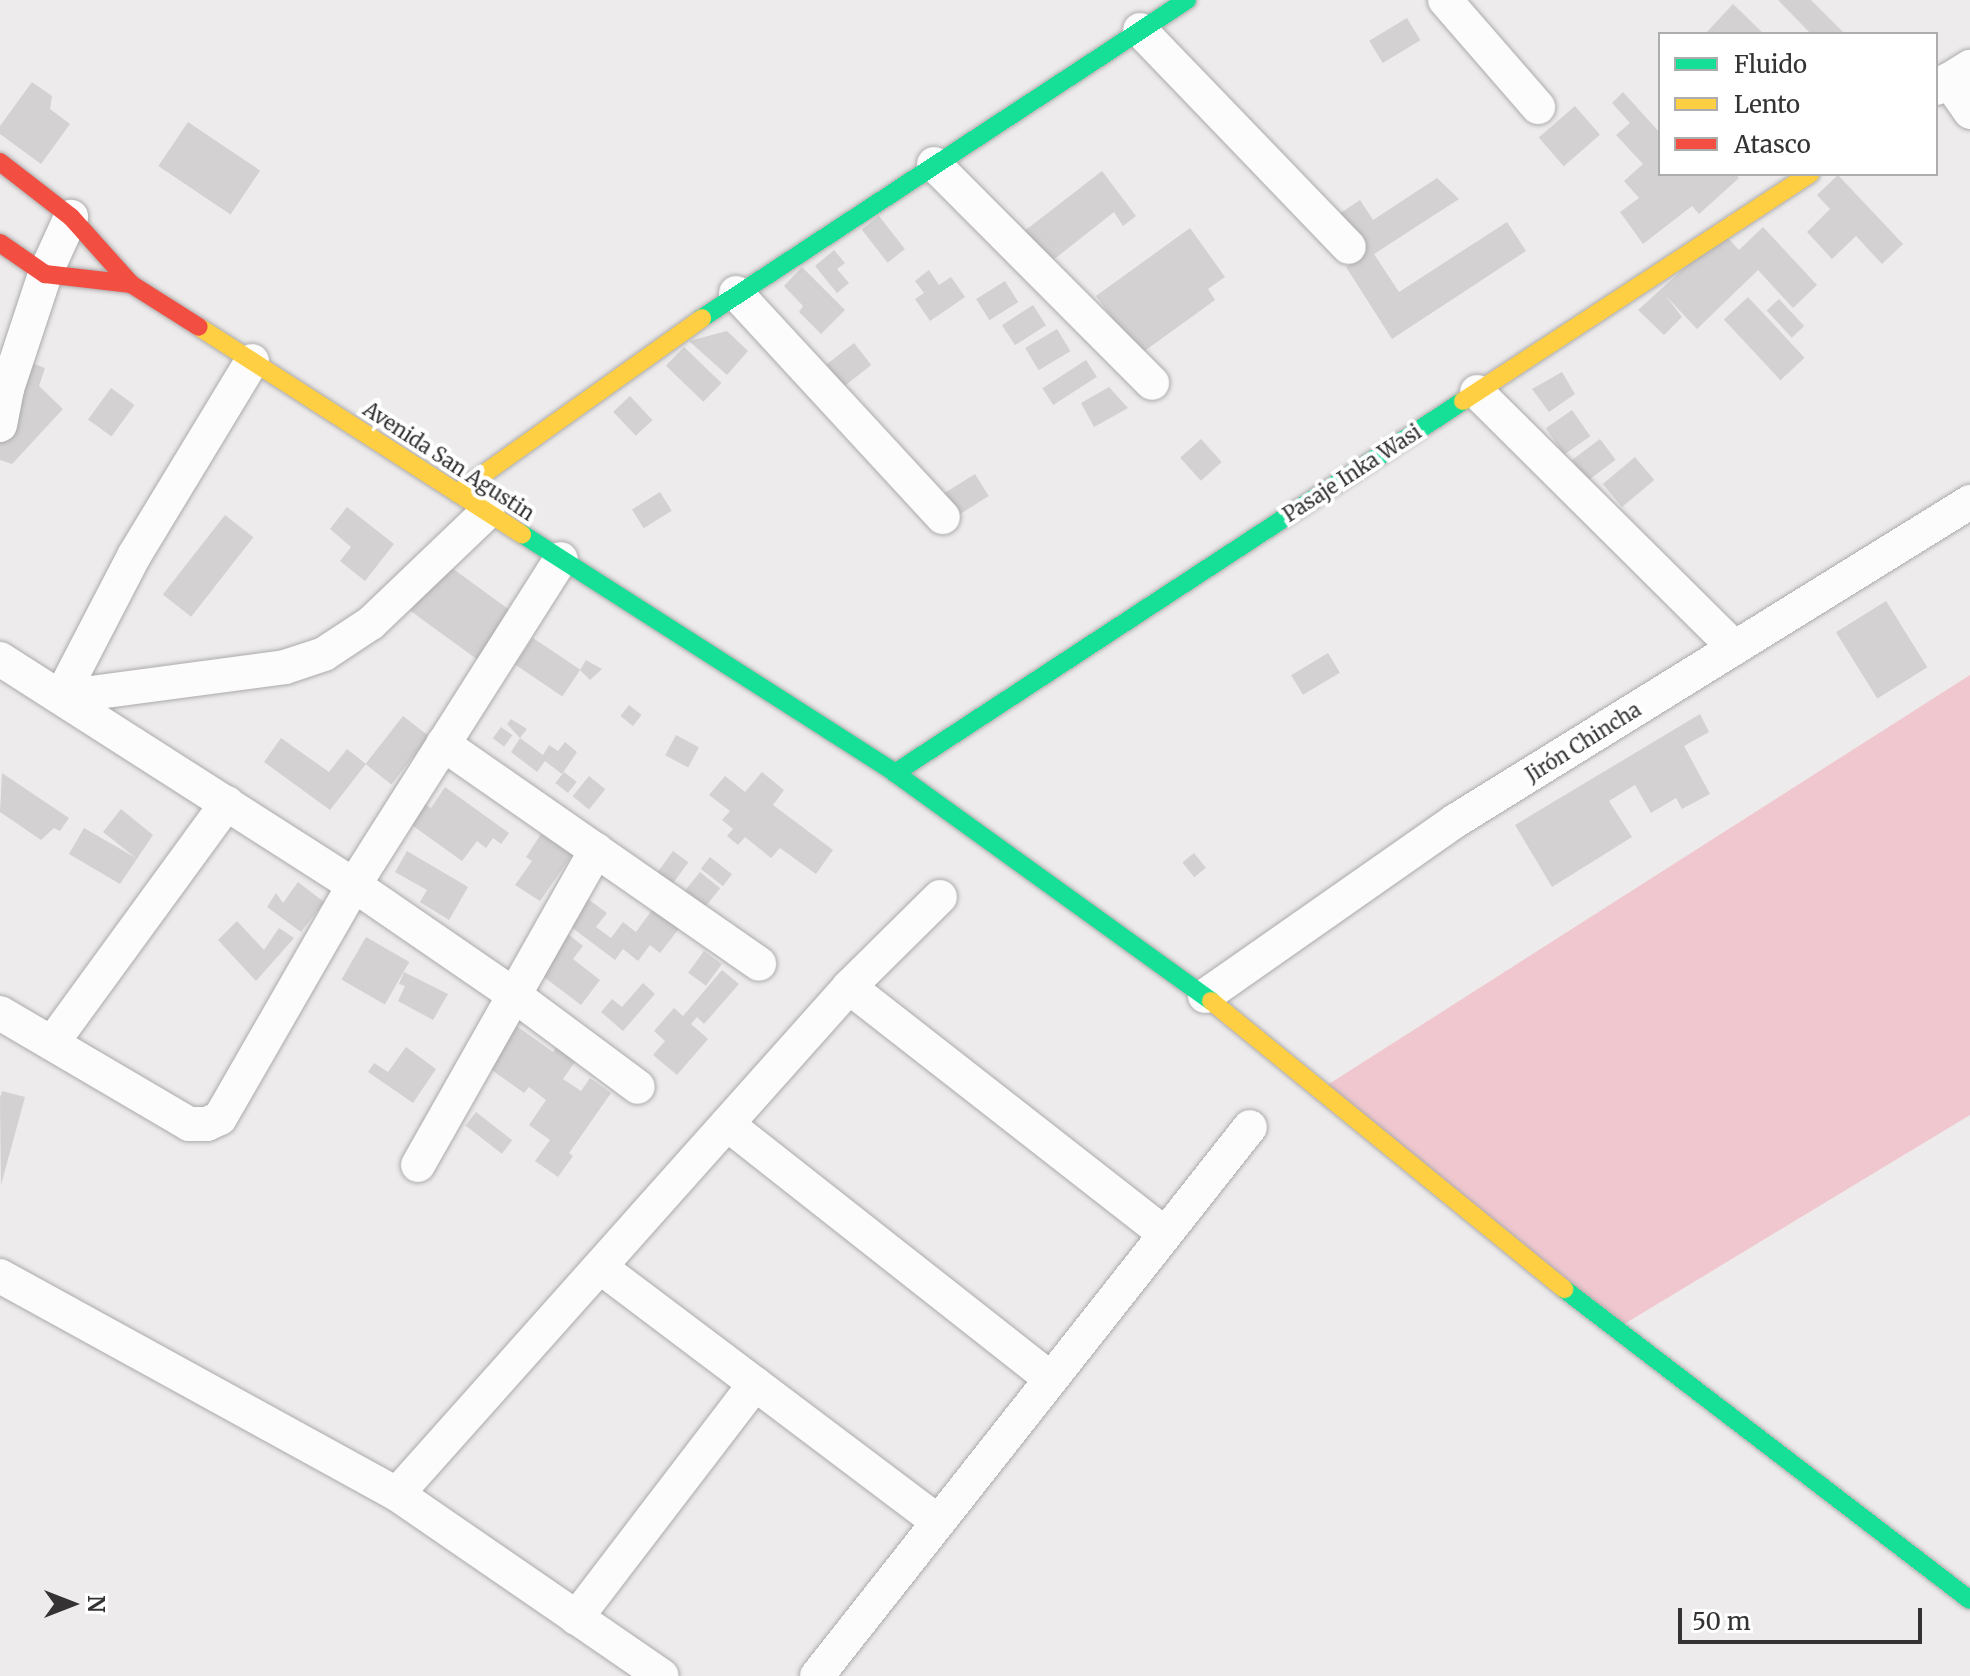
<!DOCTYPE html>
<meta charset="utf-8">
<style>
body{margin:0}
#map{position:relative;width:1970px;height:1676px;overflow:hidden;background:#edebeb;font-family:Merriweather,serif}
div>[style]{position:absolute}
[style*='--x']{left:calc(var(--x)*1px);top:calc(var(--y)*1px);width:calc(var(--w)*1px);rotate:calc(var(--a)*1deg)}
.green>*{inset:0;background:#f0c7ce}
.building>*{inset:0;background:#d3d1d1;transform-origin:0 0}
.roads{filter:drop-shadow(0 0 2px #acaaab) drop-shadow(0 0 2px #acaaab)}
.street>*{height:34px;margin:-17px;padding:0 17px;transform-origin:17px;border-radius:17px;background:#fcfcfc}
.fast>*{height:18px;margin:-9px;padding:0 9px;transform-origin:9px;border-radius:9px;background:#16e098}
.slow>*{height:18px;margin:-9px;padding:0 9px;transform-origin:9px;border-radius:9px;background:#ffcf43}
.jam>*{height:18px;margin:-9px;padding:0 9px;transform-origin:9px;border-radius:9px;background:#f24e42}
span{translate:-50% -50%;white-space:nowrap;text-align:center;line-height:1.15;-webkit-text-stroke:8px #fff;paint-order:stroke}
.street-label{font-size:20px;color:#343232}
.legend{position:absolute;left:1658px;top:32px;width:280px;height:144px;box-sizing:border-box;background:#fff;border:2px solid #aeadad;margin:0;padding:10px 14px;list-style:none;font-size:24px;color:#343232}
.legend li{display:flex;align-items:center;gap:16px;height:40px}
.legend b{width:40px;border:2px solid #aeadad}
.north{position:absolute;left:32px;top:1564px;width:80px;height:80px;-webkit-text-stroke:6px #fff;paint-order:stroke;rotate:90deg;font-size:22px;font-weight:700;line-height:32px;text-align:center;color:#343232}
.north::after{content:'';display:block;margin:auto;width:28px;height:36px;background:#343232;clip-path:polygon(50% 0,100% 100%,50% 72%,0 100%)}
.scale{position:absolute;left:1678px;top:1608px;width:244px;height:36px;box-sizing:border-box;border:4px solid #343232;border-top:0;padding-left:10px;font-size:24px;line-height:28px;white-space:nowrap;color:#343232;-webkit-text-stroke:6px #fff;paint-order:stroke}
</style>
<div id="map">
<div class="green">
<div style="clip-path:polygon(1970px 675px,1970px 1115px,1616px 1329px,1318px 1091px)"></div>
</div>
<div class="building">
<div style="clip-path:polygon(1778px 0,1811px 0,1845px 34px,1811px 34px)"></div>
<div style="clip-path:polygon(1733px 4px,1764px 34px,1705px 34px)"></div>
<div style="left:1407px;top:18px;width:26px;height:44px;rotate:59deg"></div>
<div style="clip-path:polygon(32px 82px,52px 96px,50px 109px,70px 124px,41px 164px,0 134px,0 126px)"></div>
<div style="clip-path:polygon(1623px 92px,1660px 133px,1660px 174px,1736px 174px,1739px 178px,1699px 214px,1692px 206px,1643px 244px,1620px 212px,1639px 198px,1624px 181px,1643px 164px,1616px 135px,1630px 123px,1612px 103px)"></div>
<div style="left:1575px;top:106px;width:38px;height:48px;rotate:49deg"></div>
<div style="left:188px;top:122px;width:87px;height:53px;rotate:34deg"></div>
<div style="clip-path:polygon(1102px 171px,1136px 216px,1123px 226px,1114px 212px,1043px 268px,1018px 236px)"></div>
<div style="clip-path:polygon(1838px 175px,1903px 244px,1882px 264px,1856px 236px,1832px 259px,1807px 232px,1830px 209px,1817px 195px)"></div>
<div style="clip-path:polygon(1437px 178px,1459px 199px,1374px 254px,1399px 292px,1507px 222px,1526px 251px,1392px 339px,1346px 267px,1365px 254px,1339px 214px,1360px 200px,1373px 220px)"></div>
<div style="left:879px;top:216px;width:42px;height:22px;rotate:52deg"></div>
<div style="clip-path:polygon(1763px 227px,1817px 285px,1793px 308px,1758px 270px,1697px 329px,1666px 296px,1682px 317px,1664px 335px,1638px 310px,1723px 233px,1739px 250px)"></div>
<div style="clip-path:polygon(1190px 228px,1225px 277px,1208px 289px,1215px 300px,1139px 355px,1096px 296px)"></div>
<div style="clip-path:polygon(834px 250px,845px 263px,837px 269px,849px 283px,837px 293px,815px 266px)"></div>
<div style="clip-path:polygon(802px 267px,845px 310px,821px 334px,799px 312px,803px 306px,784px 286px)"></div>
<div style="clip-path:polygon(929px 270px,939px 285px,951px 277px,965px 297px,930px 321px,915px 299px,924px 293px,915px 281px)"></div>
<div style="left:1005px;top:281px;width:25px;height:34px;rotate:58deg"></div>
<div style="left:1748px;top:297px;width:83px;height:33px;rotate:47deg"></div>
<div style="left:1779px;top:299px;width:37px;height:17px;rotate:47deg"></div>
<div style="left:1033px;top:305px;width:24px;height:37px;rotate:57deg"></div>
<div style="left:1057px;top:329px;width:26px;height:37px;rotate:59deg"></div>
<div style="clip-path:polygon(727px 331px,748px 351px,727px 375px,689px 341px)"></div>
<div style="left:854px;top:343px;width:28px;height:44px;rotate:52deg"></div>
<div style="left:684px;top:347px;width:52px;height:26px;rotate:44deg"></div>
<div style="left:1086px;top:360px;width:20px;height:52px;rotate:57deg"></div>
<div style="clip-path:polygon(27px 361px,45px 368px,39px 386px,63px 409px,12px 464px,0 460px,0 442px)"></div>
<div style="clip-path:polygon(1562px 372px,1575px 394px,1549px 412px,1532px 389px)"></div>
<div style="clip-path:polygon(1109px 387px,1128px 408px,1094px 427px,1081px 403px)"></div>
<div style="left:111px;top:388px;width:29px;height:39px;rotate:36deg"></div>
<div style="left:630px;top:396px;width:33px;height:23px;rotate:47deg"></div>
<div style="left:1572px;top:410px;width:32px;height:32px;rotate:55deg"></div>
<div style="left:1201px;top:439px;width:31px;height:28px;rotate:48deg"></div>
<div style="left:1600px;top:439px;width:26px;height:35px;rotate:53deg"></div>
<div style="left:1635px;top:457px;width:30px;height:42px;rotate:50deg"></div>
<div style="left:975px;top:474px;width:26px;height:40px;rotate:58deg"></div>
<div style="left:660px;top:492px;width:22px;height:33px;rotate:58deg"></div>
<div style="clip-path:polygon(347px 507px,394px 544px,365px 581px,340px 561px,351px 547px,330px 529px)"></div>
<div style="left:225px;top:515px;width:36px;height:101px;rotate:38deg"></div>
<div style="left:445px;top:563px;width:93px;height:59px;rotate:36deg"></div>
<div style="left:1886px;top:601px;width:78px;height:59px;rotate:58deg"></div>
<div style="left:533px;top:638px;width:57px;height:32px;rotate:34deg"></div>
<div style="left:1328px;top:653px;width:23px;height:43px;rotate:59deg"></div>
<div style="clip-path:polygon(586px 660px,602px 669px,590px 680px,580px 670px)"></div>
<div style="left:629px;top:705px;width:16px;height:14px;rotate:38deg"></div>
<div style="clip-path:polygon(1700px 714px,1709px 732px,1684px 746px,1710px 794px,1682px 809px,1676px 798px,1651px 813px,1635px 785px,1609px 801px,1632px 837px,1552px 887px,1515px 825px)"></div>
<div style="left:403px;top:716px;width:33px;height:61px;rotate:38deg"></div>
<div style="clip-path:polygon(511px 719px,527px 729px,520px 738px,507px 724px)"></div>
<div style="left:501px;top:727px;width:14px;height:14px;rotate:36deg"></div>
<div style="left:676px;top:735px;width:26px;height:23px;rotate:28deg"></div>
<div style="clip-path:polygon(281px 738px,329px 772px,347px 749px,366px 764px,330px 810px,264px 762px)"></div>
<div style="clip-path:polygon(520px 738px,543px 755px,549px 745px,558px 751px,565px 742px,577px 752px,562px 774px,545px 761px,537px 772px,511px 752px)"></div>
<div style="left:564px;top:772px;width:16px;height:14px;rotate:38deg"></div>
<div style="clip-path:polygon(762px 772px,784px 790px,773px 805px,833px 850px,816px 874px,780px 848px,771px 858px,745px 837px,738px 845px,727px 836px,733px 829px,722px 820px,730px 811px,709px 795px,725px 776px,745px 792px)"></div>
<div style="clip-path:polygon(2px 773px,69px 818px,60px 831px,54px 828px,41px 840px,0 812px)"></div>
<div style="left:589px;top:776px;width:21px;height:26px;rotate:39deg"></div>
<div style="clip-path:polygon(445px 787px,509px 833px,501px 844px,493px 838px,486px 848px,477px 841px,462px 861px,409px 823px,424px 803px,431px 808px)"></div>
<div style="clip-path:polygon(121px 809px,153px 835px,120px 884px,69px 854px,84px 828px,136px 858px,103px 832px)"></div>
<div style="clip-path:polygon(541px 834px,572px 855px,540px 901px,515px 885px,532px 861px,526px 857px)"></div>
<div style="clip-path:polygon(407px 851px,468px 887px,449px 920px,420px 902px,427px 890px,395px 872px)"></div>
<div style="left:673px;top:851px;width:19px;height:28px;rotate:36deg"></div>
<div style="left:1194px;top:853px;width:19px;height:15px;rotate:51deg"></div>
<div style="left:710px;top:857px;width:28px;height:15px;rotate:38deg"></div>
<div style="left:700px;top:872px;width:26px;height:26px;rotate:39deg"></div>
<div style="clip-path:polygon(298px 882px,324px 902px,301px 932px,267px 907px,276px 893px,283px 903px)"></div>
<div style="clip-path:polygon(585px 897px,607px 913px,596px 927px,611px 938px,623px 922px,636px 932px,655px 906px,681px 926px,660px 953px,650px 945px,638px 961px,623px 949px,615px 960px,566px 923px)"></div>
<div style="clip-path:polygon(237px 921px,264px 950px,279px 928px,294px 938px,256px 981px,218px 940px)"></div>
<div style="clip-path:polygon(563px 930px,583px 946px,573px 959px,600px 980px,581px 1005px,536px 971px)"></div>
<div style="left:366px;top:937px;width:50px;height:49px;rotate:30deg"></div>
<div style="left:704px;top:951px;width:22px;height:27px;rotate:36deg"></div>
<div style="clip-path:polygon(722px 970px,739px 984px,704px 1024px,697px 1017px,691px 1024px,708px 1039px,677px 1075px,653px 1055px,665px 1041px,654px 1031px,674px 1008px,683px 1016px)"></div>
<div style="clip-path:polygon(404px 972px,448px 994px,433px 1020px,398px 1001px,405px 986px,399px 984px)"></div>
<div style="clip-path:polygon(643px 983px,655px 994px,623px 1031px,601px 1012px,612px 999px,622px 1007px)"></div>
<div style="clip-path:polygon(511px 1022px,553px 1052px,560px 1042px,579px 1056px,563px 1079px,581px 1091px,590px 1078px,611px 1093px,569px 1153px,573px 1156px,558px 1177px,535px 1161px,550px 1140px,529px 1125px,546px 1100px,529px 1087px,524px 1093px,482px 1063px)"></div>
<div style="clip-path:polygon(406px 1047px,436px 1069px,413px 1103px,368px 1072px,374px 1063px,388px 1072px)"></div>
<div style="clip-path:polygon(2px 1091px,25px 1097px,1px 1185px,0 1098px)"></div>
<div style="left:476px;top:1112px;width:46px;height:17px;rotate:38deg"></div>
</div>
<div class="roads">
<div class="street">
<div style="--x:1445;--y:0;--w:142;--a:49"></div>
<div style="--x:1140;--y:30;--w:301;--a:46.1"></div>
<div style="--x:1948;--y:80;--w:39;--a:55"></div>
<div style="--x:1936;--y:88;--w:40;--a:-32"></div>
<div style="--x:934;--y:164;--w:309;--a:45.1"></div>
<div style="--x:736;--y:293;--w:305;--a:47.3"></div>
<div style="--x:252;--y:361;--w:226;--a:121.2"></div>
<div style="--x:135;--y:554;--w:161;--a:117.4"></div>
<div style="--x:61;--y:697;--w:226;--a:-7.6"></div>
<div style="--x:285;--y:667;--w:41;--a:-18.4"></div>
<div style="--x:324;--y:654;--w:56;--a:-33.4"></div>
<div style="--x:371;--y:623;--w:161;--a:-43.7"></div>
<div style="--x:1477;--y:392;--w:363;--a:44.8"></div>
<div style="--x:0;--y:425;--w:37;--a:-79"></div>
<div style="--x:7;--y:389;--w:121;--a:-71.7"></div>
<div style="--x:45;--y:274;--w:63;--a:-65.5"></div>
<div style="--x:0;--y:659;--w:420;--a:32.6"></div>
<div style="--x:354;--y:885;--w:194;--a:34.5"></div>
<div style="--x:514;--y:995;--w:154;--a:36.6"></div>
<div style="--x:443;--y:744;--w:385;--a:34.8"></div>
<div style="--x:849;--y:987;--w:401;--a:38"></div>
<div style="--x:1205;--y:996;--w:305;--a:-35"></div>
<div style="--x:1455;--y:821;--w:606;--a:-31.77"></div>
<div style="--x:0;--y:1013;--w:219;--a:30.4"></div>
<div style="--x:189;--y:1124;--w:18;--a:0"></div>
<div style="--x:207;--y:1124;--w:14;--a:-25"></div>
<div style="--x:220;--y:1118;--w:269;--a:-60.1"></div>
<div style="--x:354;--y:885;--w:386;--a:-57.6"></div>
<div style="--x:52;--y:1043;--w:297;--a:-53.9"></div>
<div style="--x:727;--y:1124;--w:412;--a:38.2"></div>
<div style="--x:418;--y:1165;--w:362;--a:-60.5"></div>
<div style="--x:600;--y:1267;--w:423;--a:37"></div>
<div style="--x:0;--y:1276;--w:453;--a:28.8"></div>
<div style="--x:397;--y:1494;--w:321;--a:34.5"></div>
<div style="--x:397;--y:1494;--w:679;--a:-48.28"></div>
<div style="--x:849;--y:987;--w:128;--a:-44.7"></div>
<div style="--x:576;--y:1618;--w:295;--a:-52.6"></div>
<div style="--x:817;--y:1676;--w:699;--a:-51.74"></div>
</div>
<div class="fast">
<div style="--x:702;--y:318;--w:580;--a:-33.25"></div>
<div style="--x:522;--y:534;--w:443;--a:32.6"></div>
<div style="--x:895;--y:773;--w:390;--a:35.8"></div>
<div style="--x:895;--y:773;--w:679;--a:-33.22"></div>
<div style="--x:1564;--y:1289;--w:511;--a:37.45"></div>
</div>
<div class="slow">
<div style="--x:199;--y:327;--w:384;--a:32.7"></div>
<div style="--x:1463;--y:401;--w:415;--a:-33.2"></div>
<div style="--x:457;--y:493;--w:301;--a:-35.5"></div>
<div style="--x:1211;--y:1001;--w:456;--a:39.2"></div>
</div>
<div class="jam">
<div style="--x:0;--y:162;--w:90;--a:37.8"></div>
<div style="--x:71;--y:217;--w:90;--a:48.2"></div>
<div style="--x:131;--y:284;--w:80;--a:32.3"></div>
<div style="--x:0;--y:243;--w:55;--a:34.6"></div>
<div style="--x:45;--y:274;--w:87;--a:6.6"></div>
</div>
</div>
<div class="street-label">
<span style="left:449px;top:461px;rotate:33deg">Avenida San Agustin</span>
<span style="left:1352px;top:473px;rotate:-33deg">Pasaje Inka Wasi</span>
<span style="left:1583px;top:742px;rotate:-32deg">Jirón Chincha</span>
</div>
<ul class="legend">
<li><b style="height:10px;background:#16e098"></b>Fluido</li>
<li><b style="height:10px;background:#ffcf43"></b>Lento</li>
<li><b style="height:10px;background:#f24e42"></b>Atasco</li>
</ul>
<div class="north">N</div>
<div class="scale">50 m</div>
</div>
